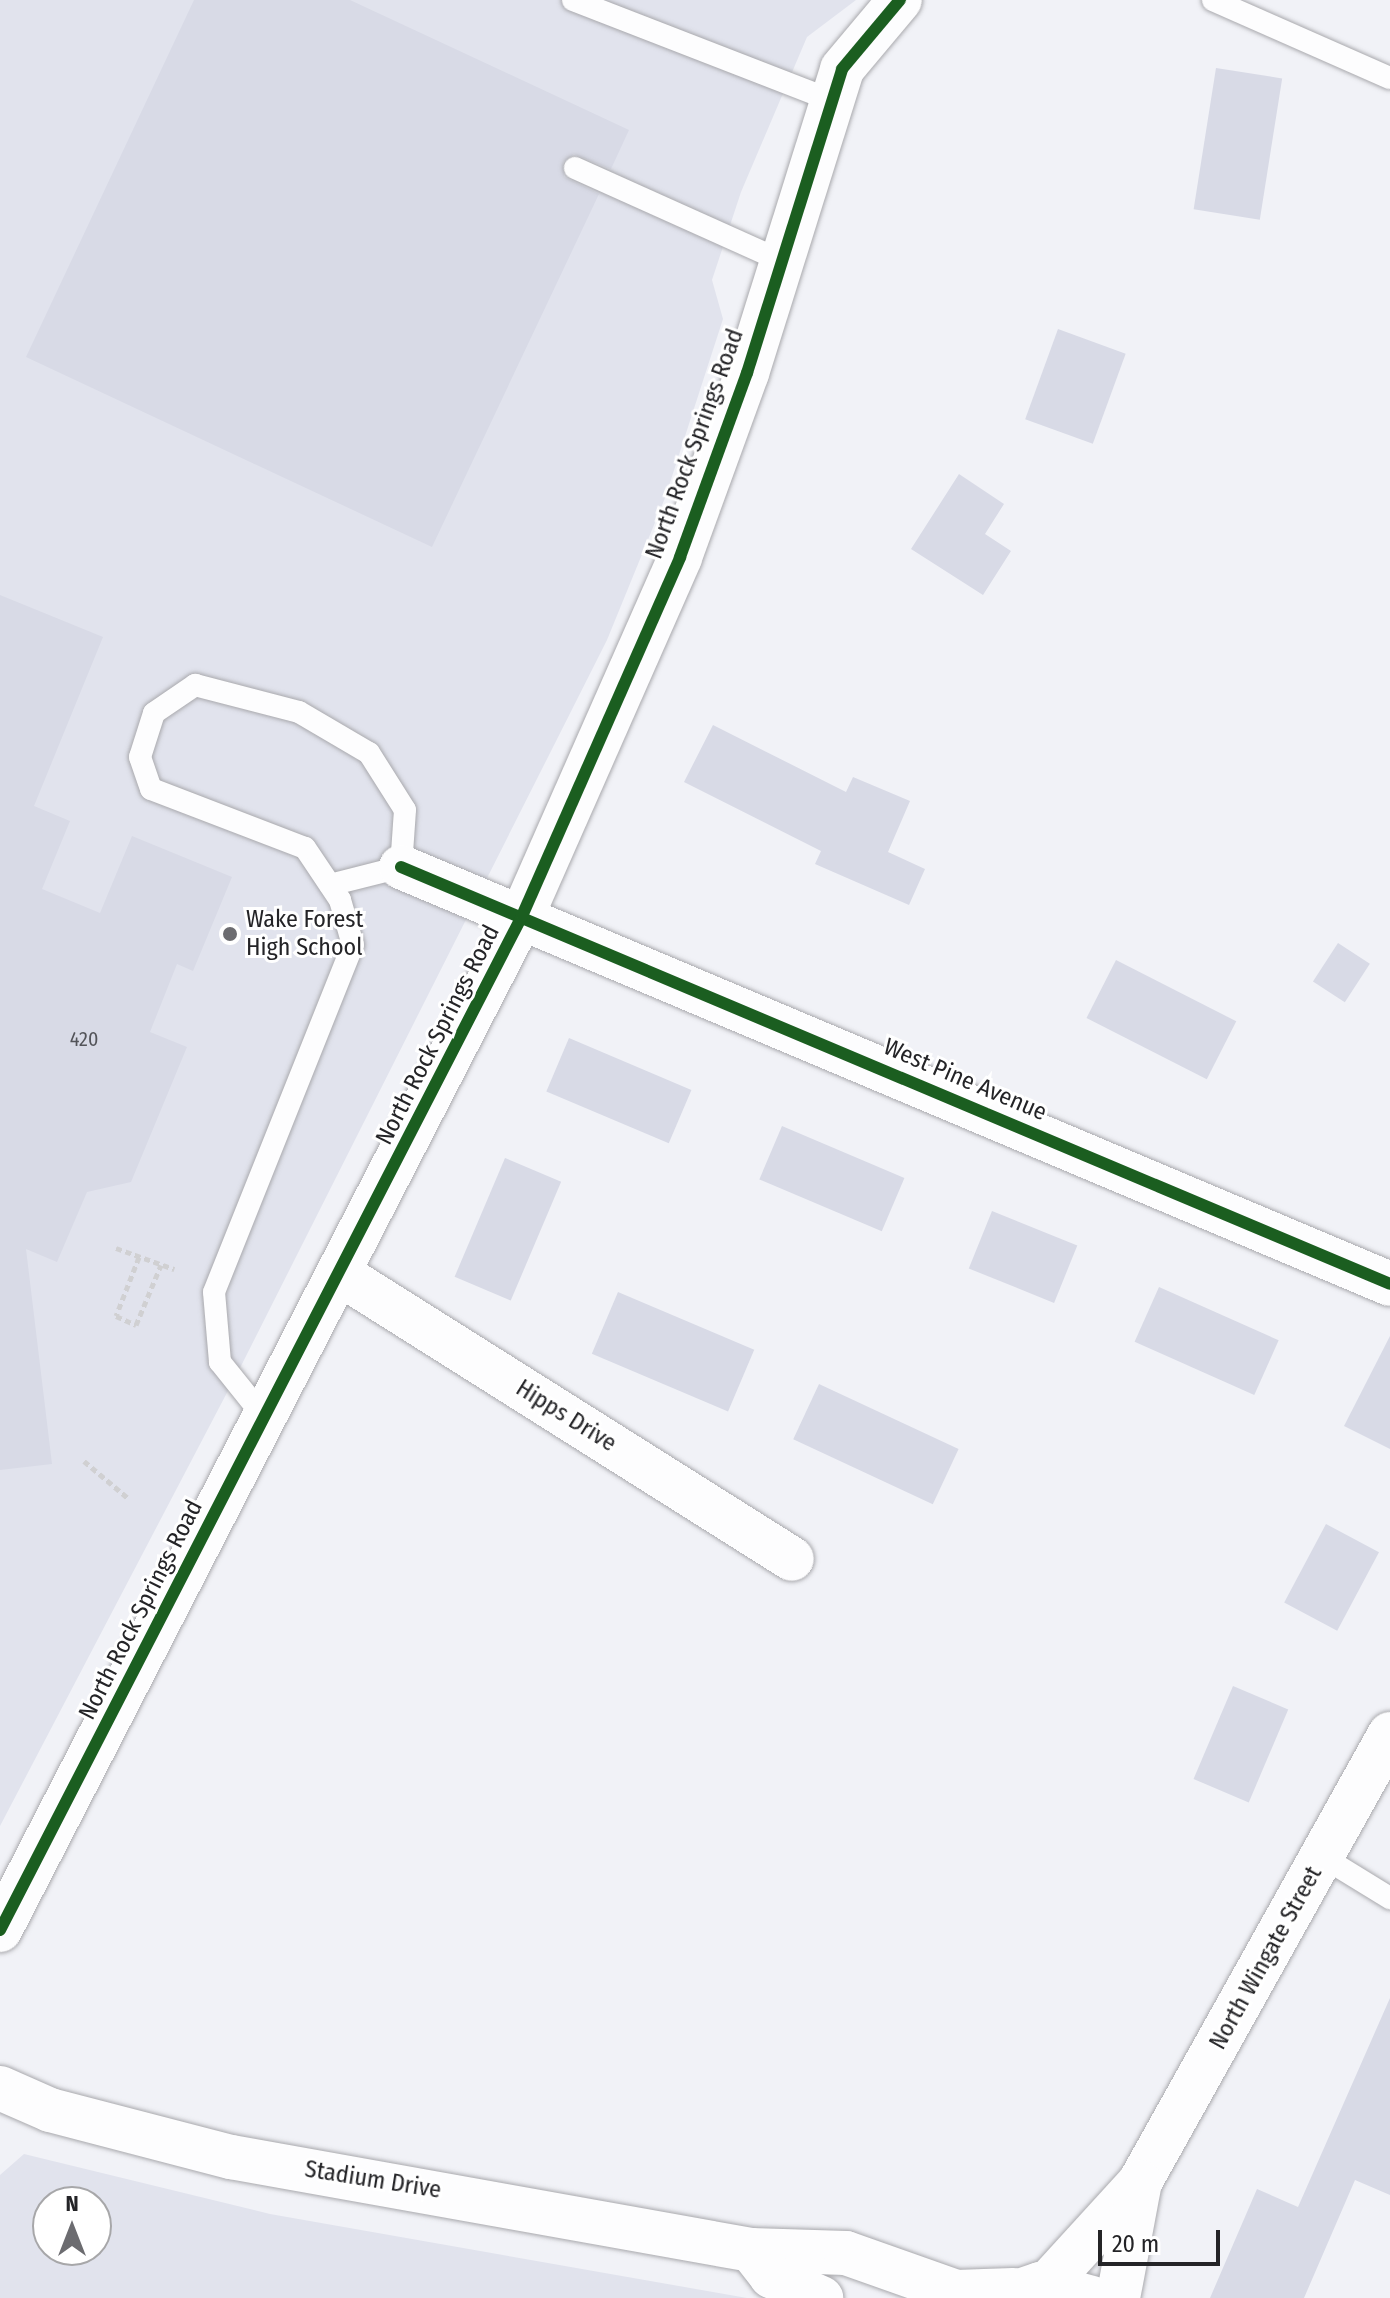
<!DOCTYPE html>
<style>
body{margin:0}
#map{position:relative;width:1390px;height:2298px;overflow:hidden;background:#f1f2f7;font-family:"Fira Sans Condensed",sans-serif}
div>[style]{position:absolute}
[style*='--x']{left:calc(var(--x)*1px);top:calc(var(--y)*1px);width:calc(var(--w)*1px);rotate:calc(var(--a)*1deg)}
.built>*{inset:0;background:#e1e3ed}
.building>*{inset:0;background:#d8dae6;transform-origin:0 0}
.path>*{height:5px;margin-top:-2.5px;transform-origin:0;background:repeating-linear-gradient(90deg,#d0d0d2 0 6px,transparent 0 10px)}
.roads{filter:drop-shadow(0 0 2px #a9a9ad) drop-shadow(0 0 2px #a9a9ad)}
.lane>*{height:22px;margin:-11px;padding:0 11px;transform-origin:11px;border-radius:11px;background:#fdfdfe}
.street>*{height:44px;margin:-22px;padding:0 22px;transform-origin:22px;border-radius:22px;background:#fdfdfe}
.secondary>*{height:44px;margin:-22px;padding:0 22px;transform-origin:22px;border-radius:22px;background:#fdfdfe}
.cycleway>*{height:12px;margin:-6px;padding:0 6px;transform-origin:6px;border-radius:6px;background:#1b5e20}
.dots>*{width:22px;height:22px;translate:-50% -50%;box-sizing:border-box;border:4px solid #fff;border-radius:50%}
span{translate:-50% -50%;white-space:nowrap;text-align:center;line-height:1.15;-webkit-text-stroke:6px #fff;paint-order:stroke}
.number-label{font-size:20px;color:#535459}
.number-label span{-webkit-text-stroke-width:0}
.street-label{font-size:24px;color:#242427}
.poi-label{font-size:24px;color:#242427}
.left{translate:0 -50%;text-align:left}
.north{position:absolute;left:32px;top:2186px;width:80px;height:80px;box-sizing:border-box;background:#fff;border:2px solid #a7a7a9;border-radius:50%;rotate:0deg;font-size:22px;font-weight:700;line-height:32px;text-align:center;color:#242427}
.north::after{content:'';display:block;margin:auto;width:28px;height:36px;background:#6c6c70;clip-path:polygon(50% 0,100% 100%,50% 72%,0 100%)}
.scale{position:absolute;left:1098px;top:2230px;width:122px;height:36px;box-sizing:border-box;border:4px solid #242427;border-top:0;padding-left:10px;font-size:24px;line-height:28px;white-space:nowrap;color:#242427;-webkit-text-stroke:6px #fff;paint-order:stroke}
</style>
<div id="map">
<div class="built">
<div style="clip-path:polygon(0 0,856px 0,807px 37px,741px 192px,712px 280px,723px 319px,665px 498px,607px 640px,242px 1364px,0 1826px)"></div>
<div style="clip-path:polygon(evenodd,24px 2154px,270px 2214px,747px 2298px,0 2298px,0 2175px,24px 2154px,96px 2202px,96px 2250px,48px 2250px,48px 2202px,96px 2202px)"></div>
</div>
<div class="building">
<div style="clip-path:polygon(194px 0,350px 0,629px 130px,611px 169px,574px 154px,563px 162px,564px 177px,599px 194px,432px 547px,26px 357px)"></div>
<div style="left:1216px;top:68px;width:67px;height:143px;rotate:9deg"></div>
<div style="left:1058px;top:329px;width:72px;height:96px;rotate:20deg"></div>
<div style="clip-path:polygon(959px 474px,1004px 504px,985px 534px,1011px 551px,983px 595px,911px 549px)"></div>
<div style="clip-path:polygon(0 595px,103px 637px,34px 806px,70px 821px,42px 889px,100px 913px,132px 836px,232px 877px,193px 971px,177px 964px,150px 1032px,187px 1047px,131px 1182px,87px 1192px,57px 1262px,26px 1249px,52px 1464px,0 1470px)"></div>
<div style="clip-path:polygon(713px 725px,846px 792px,853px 777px,910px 801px,888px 852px,925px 869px,909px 905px,815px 864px,821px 851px,684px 782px)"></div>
<div style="left:1338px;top:943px;width:38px;height:46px;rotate:33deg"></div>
<div style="left:1116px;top:960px;width:135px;height:65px;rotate:27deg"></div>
<div style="left:569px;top:1038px;width:133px;height:58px;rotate:23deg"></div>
<div style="left:782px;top:1126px;width:133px;height:58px;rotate:23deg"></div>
<div style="left:505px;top:1158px;width:61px;height:129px;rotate:23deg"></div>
<div style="left:992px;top:1211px;width:92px;height:62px;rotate:22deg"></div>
<div style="left:1159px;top:1287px;width:131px;height:60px;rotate:24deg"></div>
<div style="left:618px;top:1292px;width:148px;height:67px;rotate:23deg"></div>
<div style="clip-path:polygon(1390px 1336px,1390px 1449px,1344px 1426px)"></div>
<div style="left:819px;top:1384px;width:154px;height:61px;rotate:25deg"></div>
<div style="left:1326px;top:1524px;width:60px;height:89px;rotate:28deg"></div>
<div style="left:1233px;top:1686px;width:60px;height:101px;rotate:23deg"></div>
<div style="clip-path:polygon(1390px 1998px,1390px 2195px,1355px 2180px,1304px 2298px,1210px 2298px,1257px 2189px,1298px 2207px)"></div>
</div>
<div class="path">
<div style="--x:116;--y:1248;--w:62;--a:19.9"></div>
<div style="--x:139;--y:1257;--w:63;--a:111.3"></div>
<div style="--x:116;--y:1316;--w:22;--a:24"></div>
<div style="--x:136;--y:1325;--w:65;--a:-67.4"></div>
<div style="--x:84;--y:1461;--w:57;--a:40.1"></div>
</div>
<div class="roads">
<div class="lane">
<div style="--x:573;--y:0;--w:280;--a:21.2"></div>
<div style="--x:1213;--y:0;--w:193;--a:23.8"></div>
<div style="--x:575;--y:168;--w:225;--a:24.2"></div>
<div style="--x:265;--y:1418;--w:72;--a:-128.8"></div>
<div style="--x:220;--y:1362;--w:70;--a:-94.9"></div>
<div style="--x:214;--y:1292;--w:374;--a:-68.2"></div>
<div style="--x:353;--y:945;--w:47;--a:-106.1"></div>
<div style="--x:340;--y:900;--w:63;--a:-123.9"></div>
<div style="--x:305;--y:848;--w:165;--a:-159"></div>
<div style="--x:151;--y:789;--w:34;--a:-109"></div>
<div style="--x:140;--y:757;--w:46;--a:-72.3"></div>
<div style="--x:154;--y:713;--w:50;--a:-34.3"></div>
<div style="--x:195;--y:685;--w:107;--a:14.6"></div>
<div style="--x:299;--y:712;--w:81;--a:30.4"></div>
<div style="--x:369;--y:753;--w:67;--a:57.7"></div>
<div style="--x:405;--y:810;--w:57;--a:94"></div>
<div style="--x:401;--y:867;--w:73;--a:165.8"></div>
<div style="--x:1323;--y:1857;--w:79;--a:31.5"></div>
</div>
<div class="street">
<div style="--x:401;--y:867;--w:1073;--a:22.86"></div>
<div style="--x:340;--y:1274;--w:534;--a:32.23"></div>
<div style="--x:0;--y:1930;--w:1140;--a:-62.76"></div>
<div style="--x:522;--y:916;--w:392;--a:-66.2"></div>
<div style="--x:680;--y:557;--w:196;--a:-70"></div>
<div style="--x:747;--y:373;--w:318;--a:-72.6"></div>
<div style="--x:842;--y:69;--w:90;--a:-50"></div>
<div style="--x:1047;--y:2284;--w:138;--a:-47.6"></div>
<div style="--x:1140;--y:2182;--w:513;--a:-60.84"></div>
<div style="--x:1118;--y:2298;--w:118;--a:-79.3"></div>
</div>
<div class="secondary">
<div style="--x:0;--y:2088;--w:55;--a:23.7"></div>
<div style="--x:50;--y:2110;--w:187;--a:14.6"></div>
<div style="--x:231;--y:2157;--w:528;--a:10.14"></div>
<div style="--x:751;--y:2250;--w:95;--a:1.8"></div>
<div style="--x:846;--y:2253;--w:117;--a:19.5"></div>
<div style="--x:956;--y:2292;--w:57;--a:-2"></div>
<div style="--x:751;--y:2250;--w:33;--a:52"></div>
<div style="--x:771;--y:2276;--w:55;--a:23.7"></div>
<div style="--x:999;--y:2298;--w:43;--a:-18.9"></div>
<div style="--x:1040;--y:2284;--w:54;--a:15.1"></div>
</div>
</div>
<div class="cycleway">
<div style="--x:401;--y:867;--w:1073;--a:22.86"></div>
<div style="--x:0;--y:1930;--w:1140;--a:-62.76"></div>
<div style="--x:522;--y:916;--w:392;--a:-66.2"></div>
<div style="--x:680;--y:557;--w:196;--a:-70"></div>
<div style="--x:747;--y:373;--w:318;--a:-72.6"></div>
<div style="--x:842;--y:69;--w:90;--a:-50"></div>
</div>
<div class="dots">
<div style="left:230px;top:934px;background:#6c6c70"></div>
</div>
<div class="number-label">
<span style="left:84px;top:1039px">420</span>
</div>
<div class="street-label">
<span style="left:695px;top:444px;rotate:-70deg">North Rock Springs Road</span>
<span style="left:438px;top:1035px;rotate:-63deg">North Rock Springs Road</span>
<span style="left:965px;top:1080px;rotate:23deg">West Pine Avenue</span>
<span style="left:566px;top:1416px;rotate:32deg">Hipps Drive</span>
<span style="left:141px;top:1610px;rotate:-63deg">North Rock Springs Road</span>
<span style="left:1266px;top:1958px;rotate:-61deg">North Wingate Street</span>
<span style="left:373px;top:2180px;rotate:9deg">Stadium Drive</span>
</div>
<div class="poi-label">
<span class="left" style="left:246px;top:934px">Wake Forest<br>High School</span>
</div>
<div class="north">N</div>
<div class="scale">20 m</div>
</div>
